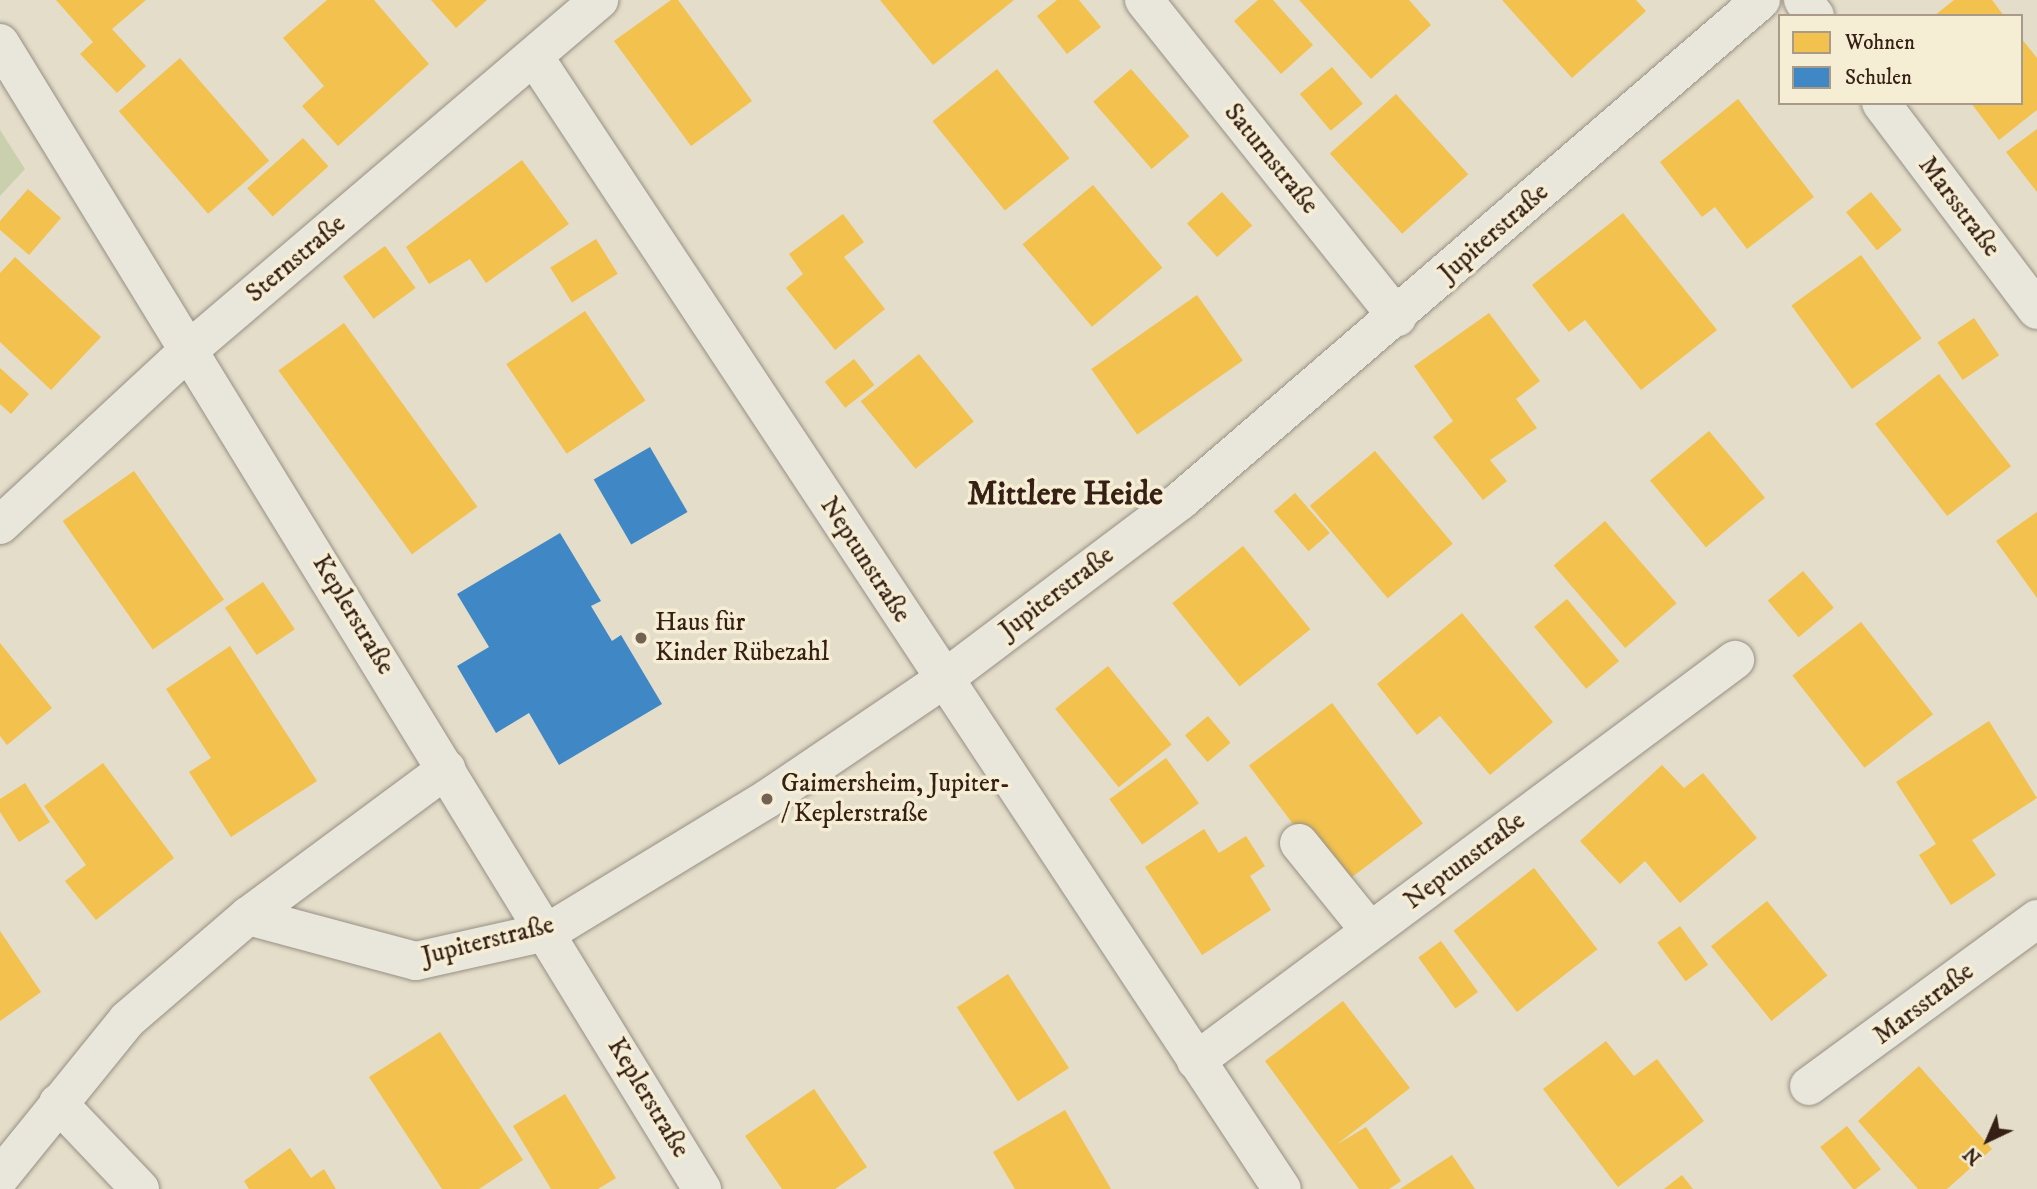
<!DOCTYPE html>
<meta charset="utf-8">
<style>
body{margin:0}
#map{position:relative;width:2037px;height:1189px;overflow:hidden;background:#e4ddc9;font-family:"IM FELL DW Pica",serif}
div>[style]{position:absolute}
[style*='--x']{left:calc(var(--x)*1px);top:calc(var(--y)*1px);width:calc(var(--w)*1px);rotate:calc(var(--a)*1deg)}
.green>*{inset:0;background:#cad0ad}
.homes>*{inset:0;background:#f2c14e;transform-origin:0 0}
.schools>*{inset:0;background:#3f88c5;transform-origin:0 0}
.roads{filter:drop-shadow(0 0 2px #979084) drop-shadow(0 0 2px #979084)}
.minor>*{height:38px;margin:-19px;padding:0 19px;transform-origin:19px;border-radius:19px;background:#e9e6dc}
.dots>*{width:19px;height:19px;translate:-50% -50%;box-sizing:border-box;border:4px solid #f5edd4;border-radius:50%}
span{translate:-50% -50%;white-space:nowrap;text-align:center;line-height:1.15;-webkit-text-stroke:7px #f5edd4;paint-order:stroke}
.street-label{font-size:26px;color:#362015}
.poi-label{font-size:26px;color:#362015}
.left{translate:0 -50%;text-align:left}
.district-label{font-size:33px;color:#362015;font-weight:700}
.legend{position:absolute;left:1778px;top:14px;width:245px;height:91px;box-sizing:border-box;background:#f5edd4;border:2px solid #a99b88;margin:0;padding:9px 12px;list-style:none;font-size:21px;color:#362015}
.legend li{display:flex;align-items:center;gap:14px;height:35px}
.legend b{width:35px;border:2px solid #a99b88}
.north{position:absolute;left:1953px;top:1105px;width:70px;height:70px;-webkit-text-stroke:5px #f5edd4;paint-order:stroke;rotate:224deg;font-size:19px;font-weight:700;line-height:28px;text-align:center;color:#362015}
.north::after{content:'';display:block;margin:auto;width:24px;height:32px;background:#362015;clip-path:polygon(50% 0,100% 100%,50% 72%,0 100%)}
</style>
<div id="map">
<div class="green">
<div style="clip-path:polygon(0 130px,25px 169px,0 196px)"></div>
</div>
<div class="homes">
<div style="clip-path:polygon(56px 0,146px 0,112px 29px,146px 66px,117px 93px,80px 54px,93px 42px)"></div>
<div style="clip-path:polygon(327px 0,374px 0,429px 64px,338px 146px,302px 106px,324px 86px,283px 38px)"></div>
<div style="clip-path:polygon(431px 0,487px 0,456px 28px)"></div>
<div style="clip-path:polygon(671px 0,678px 0,752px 101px,691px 146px,614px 41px)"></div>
<div style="clip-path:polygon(880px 0,1014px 0,933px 65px)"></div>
<div style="clip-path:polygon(1057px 0,1079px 0,1101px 27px,1067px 54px,1037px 16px)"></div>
<div style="clip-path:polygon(1258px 0,1273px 0,1313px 45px,1281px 74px,1234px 21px)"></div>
<div style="clip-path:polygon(1299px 0,1409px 0,1431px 25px,1371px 79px)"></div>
<div style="clip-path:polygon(1502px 0,1636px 0,1646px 11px,1572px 78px)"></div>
<div style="clip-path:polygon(1954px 0,1992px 0,2004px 16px,1934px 16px)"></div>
<div style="clip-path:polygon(2021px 38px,2037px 58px,2037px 110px,1999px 140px,1971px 103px,2021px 103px)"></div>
<div style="left:180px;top:58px;width:136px;height:81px;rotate:49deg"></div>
<div style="left:1332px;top:67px;width:48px;height:42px;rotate:50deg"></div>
<div style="left:997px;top:69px;width:115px;height:83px;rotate:51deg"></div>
<div style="left:1131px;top:69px;width:89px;height:50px;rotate:49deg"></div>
<div style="left:1396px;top:94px;width:108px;height:89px;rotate:48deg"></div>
<div style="clip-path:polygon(1738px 99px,1814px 197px,1747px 249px,1715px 207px,1702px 217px,1660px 162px)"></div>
<div style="clip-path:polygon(2037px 129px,2037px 192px,2006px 152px)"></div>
<div style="left:303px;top:138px;width:38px;height:75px;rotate:48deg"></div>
<div style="clip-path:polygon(522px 160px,569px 224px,486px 283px,470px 259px,429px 284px,406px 247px)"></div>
<div style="left:1093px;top:185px;width:108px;height:92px;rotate:50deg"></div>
<div style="clip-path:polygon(28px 189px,61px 218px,29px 255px,0 230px,0 221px)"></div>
<div style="left:1222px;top:192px;width:45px;height:47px;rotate:48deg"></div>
<div style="left:1871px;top:192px;width:49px;height:32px;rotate:51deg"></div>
<div style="clip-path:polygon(1623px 213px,1717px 330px,1641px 390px,1585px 320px,1569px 332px,1532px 285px)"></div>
<div style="clip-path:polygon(843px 214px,864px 242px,844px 257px,885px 309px,835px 350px,786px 288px,803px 274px,789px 254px)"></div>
<div style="left:596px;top:239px;width:41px;height:54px;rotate:58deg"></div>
<div style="left:385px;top:246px;width:52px;height:52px;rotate:54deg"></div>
<div style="left:1861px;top:255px;width:103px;height:86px;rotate:54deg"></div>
<div style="clip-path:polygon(15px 257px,101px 337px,51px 390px,0 342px,0 273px)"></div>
<div style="left:1197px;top:295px;width:80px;height:129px;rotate:55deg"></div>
<div style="left:585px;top:311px;width:108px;height:95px;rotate:56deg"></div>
<div style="clip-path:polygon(1489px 313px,1540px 381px,1516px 399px,1537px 428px,1490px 460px,1507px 481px,1483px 500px,1433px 437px,1453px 421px,1414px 366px)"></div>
<div style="left:1974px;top:318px;width:45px;height:44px;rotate:56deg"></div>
<div style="left:344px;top:323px;width:227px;height:81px;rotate:54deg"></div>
<div style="left:919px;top:354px;width:87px;height:75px;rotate:51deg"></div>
<div style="left:854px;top:359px;width:33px;height:37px;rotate:52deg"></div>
<div style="clip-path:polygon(0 368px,29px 394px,11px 414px,0 404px)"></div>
<div style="left:1939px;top:374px;width:117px;height:81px;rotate:52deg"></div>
<div style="left:1709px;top:431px;width:87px;height:77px;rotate:50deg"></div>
<div style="left:1375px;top:451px;width:121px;height:85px;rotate:50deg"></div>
<div style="left:134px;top:471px;width:157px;height:87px;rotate:55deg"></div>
<div style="left:1295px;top:493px;width:53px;height:28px;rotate:49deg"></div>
<div style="clip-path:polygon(2037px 512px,2037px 598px,1996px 541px)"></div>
<div style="left:1605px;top:521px;width:109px;height:68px;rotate:49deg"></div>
<div style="left:1243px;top:546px;width:107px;height:91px;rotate:51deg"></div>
<div style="left:1803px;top:571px;width:48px;height:46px;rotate:50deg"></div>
<div style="left:263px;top:582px;width:57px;height:46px;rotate:56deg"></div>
<div style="left:1567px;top:599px;width:81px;height:43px;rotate:50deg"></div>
<div style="clip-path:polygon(1462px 613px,1553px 722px,1490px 775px,1440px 716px,1417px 735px,1377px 684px)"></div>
<div style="left:1861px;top:622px;width:117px;height:87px;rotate:52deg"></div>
<div style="clip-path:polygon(0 643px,52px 708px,7px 745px,0 736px)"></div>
<div style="clip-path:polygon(230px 646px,317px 781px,231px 837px,189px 772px,211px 758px,166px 689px)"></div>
<div style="left:1108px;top:666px;width:101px;height:68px;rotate:51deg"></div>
<div style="left:1332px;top:703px;width:151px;height:104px;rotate:53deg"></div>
<div style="left:1208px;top:716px;width:35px;height:30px;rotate:50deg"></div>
<div style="clip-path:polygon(1989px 721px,2037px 798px,1972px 840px,1996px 875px,1951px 905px,1919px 855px,1936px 844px,1896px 782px)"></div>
<div style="left:1166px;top:758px;width:56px;height:70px;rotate:54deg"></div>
<div style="clip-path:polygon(103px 763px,174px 858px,96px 920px,65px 881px,86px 865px,44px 806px)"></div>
<div style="clip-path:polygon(1662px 765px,1684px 788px,1703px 773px,1757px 838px,1680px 903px,1645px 861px,1620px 884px,1580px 841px)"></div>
<div style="clip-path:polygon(25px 783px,50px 822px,19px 842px,0 812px,0 799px)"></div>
<div style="clip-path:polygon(1204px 829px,1219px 853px,1246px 836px,1265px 866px,1250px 876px,1271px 910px,1202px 955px,1145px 867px)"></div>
<div style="left:1534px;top:868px;width:103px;height:102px;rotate:52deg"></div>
<div style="left:1767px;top:901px;width:96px;height:72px;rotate:51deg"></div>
<div style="left:1680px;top:926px;width:48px;height:28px;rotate:54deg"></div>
<div style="clip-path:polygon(0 931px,41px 992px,0 1021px)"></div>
<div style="left:1441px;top:941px;width:63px;height:28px;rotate:54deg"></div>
<div style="left:1008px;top:974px;width:112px;height:61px;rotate:57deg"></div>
<div style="clip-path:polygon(1343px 1001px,1410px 1088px,1336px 1145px,1366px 1127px,1401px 1181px,1389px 1189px,1359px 1189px,1265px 1061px)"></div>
<div style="clip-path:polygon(440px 1032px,523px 1160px,479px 1189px,442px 1189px,369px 1077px)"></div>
<div style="clip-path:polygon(1606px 1041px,1634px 1076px,1657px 1059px,1704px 1121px,1618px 1187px,1543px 1089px)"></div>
<div style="clip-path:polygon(1919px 1066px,1992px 1149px,1947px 1189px,1918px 1189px,1858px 1121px)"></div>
<div style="clip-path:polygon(814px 1089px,867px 1167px,835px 1189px,782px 1189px,745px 1136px)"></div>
<div style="clip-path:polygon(565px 1094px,616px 1178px,598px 1189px,551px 1189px,513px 1126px)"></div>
<div style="clip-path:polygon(1065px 1110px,1111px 1189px,1015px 1189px,993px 1152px)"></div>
<div style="left:1847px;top:1126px;width:55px;height:34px;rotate:52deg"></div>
<div style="clip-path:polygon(290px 1148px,311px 1178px,324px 1169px,336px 1189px,249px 1189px,244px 1181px)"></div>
<div style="clip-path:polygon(1452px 1155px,1475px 1189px,1400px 1189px)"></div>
<div style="clip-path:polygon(1682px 1175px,1693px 1189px,1664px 1189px)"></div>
</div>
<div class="schools">
<div style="left:650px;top:447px;width:75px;height:65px;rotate:60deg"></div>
<div style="clip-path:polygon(560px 533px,601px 601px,591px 606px,612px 641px,621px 635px,662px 704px,559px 765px,529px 713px,496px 733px,457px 666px,489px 647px,457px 594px)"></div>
</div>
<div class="roads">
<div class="minor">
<div style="--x:1144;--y:0;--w:406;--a:51.4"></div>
<div style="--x:1803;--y:0;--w:20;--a:53"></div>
<div style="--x:0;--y:43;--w:1344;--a:58.51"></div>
<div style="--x:535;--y:58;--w:1355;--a:56.56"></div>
<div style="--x:1881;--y:103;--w:259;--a:53"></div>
<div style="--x:0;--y:525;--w:259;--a:-42.8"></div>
<div style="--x:190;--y:349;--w:538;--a:-40.47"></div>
<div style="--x:1299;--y:843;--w:113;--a:51.1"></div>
<div style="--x:248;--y:916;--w:247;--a:-36.5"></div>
<div style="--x:1196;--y:1061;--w:672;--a:-36.65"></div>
<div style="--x:1809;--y:1086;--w:283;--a:-36.2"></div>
<div style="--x:58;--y:1103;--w:119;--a:46.4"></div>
<div style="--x:0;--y:1177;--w:202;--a:-51"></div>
<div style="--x:127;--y:1020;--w:160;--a:-40.7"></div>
<div style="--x:248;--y:916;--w:174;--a:15"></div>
<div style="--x:416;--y:961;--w:137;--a:-12.6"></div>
<div style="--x:550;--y:931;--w:254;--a:-31.3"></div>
<div style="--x:767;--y:799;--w:214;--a:-34.1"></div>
<div style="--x:944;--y:679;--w:296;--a:-37"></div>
<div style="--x:1180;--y:501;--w:767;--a:-40.77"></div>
</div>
</div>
<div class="dots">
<div style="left:641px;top:638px;background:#736254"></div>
<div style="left:767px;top:799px;background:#736254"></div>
</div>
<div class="street-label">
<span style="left:1271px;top:159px;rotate:51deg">Saturnstraße</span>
<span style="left:1959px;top:207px;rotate:53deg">Marsstraße</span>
<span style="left:1494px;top:233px;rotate:-41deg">Jupiterstraße</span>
<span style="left:296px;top:259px;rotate:-40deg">Sternstraße</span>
<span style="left:865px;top:560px;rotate:57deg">Neptunstraße</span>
<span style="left:1057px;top:593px;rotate:-37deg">Jupiterstraße</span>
<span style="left:353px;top:615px;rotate:59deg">Keplerstraße</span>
<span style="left:1465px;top:861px;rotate:-37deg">Neptunstraße</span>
<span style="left:488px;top:941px;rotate:-14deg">Jupiterstraße</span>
<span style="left:1924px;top:1004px;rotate:-37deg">Marsstraße</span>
<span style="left:648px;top:1098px;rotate:59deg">Keplerstraße</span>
</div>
<div class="poi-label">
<span class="left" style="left:655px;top:638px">Haus für<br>Kinder Rübezahl</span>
<span class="left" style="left:781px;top:799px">Gaimersheim, Jupiter-<br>/ Keplerstraße</span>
</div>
<div class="district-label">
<span style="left:1065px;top:495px">Mittlere Heide</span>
</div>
<ul class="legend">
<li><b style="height:19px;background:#f2c14e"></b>Wohnen</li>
<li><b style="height:19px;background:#3f88c5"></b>Schulen</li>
</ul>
<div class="north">N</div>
</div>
